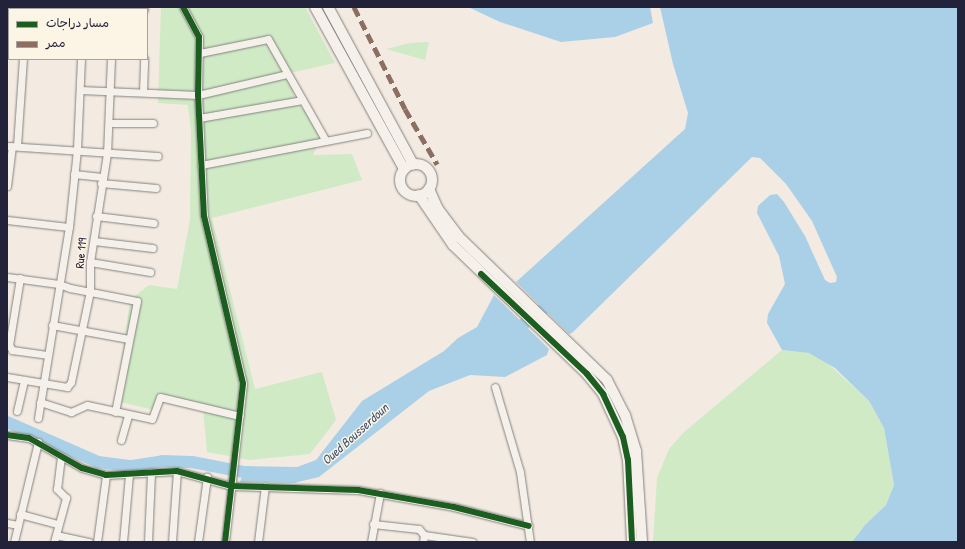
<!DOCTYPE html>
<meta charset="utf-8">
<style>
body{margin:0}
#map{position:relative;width:965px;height:549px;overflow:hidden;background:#f3ebe1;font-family:"Patrick Hand","Playpen Sans Arabic",sans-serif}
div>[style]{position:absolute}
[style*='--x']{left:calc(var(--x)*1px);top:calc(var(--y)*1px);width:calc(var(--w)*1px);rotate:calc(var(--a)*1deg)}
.green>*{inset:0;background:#cfeac4}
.water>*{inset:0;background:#aad0e7}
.river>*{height:12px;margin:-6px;padding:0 6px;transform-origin:6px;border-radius:6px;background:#aad0e7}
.roads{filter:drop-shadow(0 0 1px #848181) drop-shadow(0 0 1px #848181)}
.street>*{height:7px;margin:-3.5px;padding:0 3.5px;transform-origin:3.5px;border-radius:3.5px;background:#f5f1ea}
.secondary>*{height:10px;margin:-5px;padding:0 5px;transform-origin:5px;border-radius:5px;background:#f5f1ea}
.secondary>.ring{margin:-5px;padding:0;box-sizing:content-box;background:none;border:10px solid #f5f1ea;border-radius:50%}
.quiet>*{height:5px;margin-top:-2.5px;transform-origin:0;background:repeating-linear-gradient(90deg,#8d6e63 0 10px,transparent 0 15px)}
.cycleway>*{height:6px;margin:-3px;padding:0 3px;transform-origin:3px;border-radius:3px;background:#1b5e20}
span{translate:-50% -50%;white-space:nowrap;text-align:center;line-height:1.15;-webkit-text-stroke:3px #fcf5e5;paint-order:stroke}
.street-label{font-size:12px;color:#22223b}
.water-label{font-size:13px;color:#41536f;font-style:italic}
.frame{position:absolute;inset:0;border:8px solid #22223b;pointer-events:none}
.legend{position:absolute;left:8px;top:8px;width:140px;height:52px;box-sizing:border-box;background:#fcf5e5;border:1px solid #a5a1a1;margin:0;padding:5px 7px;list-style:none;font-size:12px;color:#22223b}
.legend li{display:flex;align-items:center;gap:8px;height:20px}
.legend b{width:20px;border:1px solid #a5a1a1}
</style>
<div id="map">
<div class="green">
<div style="clip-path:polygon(161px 7px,305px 7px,335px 63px,290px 73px,295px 102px,313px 117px,320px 139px,313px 155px,352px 154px,362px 180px,212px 218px,255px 389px,322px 372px,336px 420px,310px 454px,250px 460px,207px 452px,203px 409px,161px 398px,154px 410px,116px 401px,130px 300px,149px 285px,177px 289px,190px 220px,191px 132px,188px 105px,158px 103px)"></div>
<div style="clip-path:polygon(429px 42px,425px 60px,386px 49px,410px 43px)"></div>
<div style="clip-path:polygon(782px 350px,809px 353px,823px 359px,869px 401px,884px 428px,894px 485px,886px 505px,865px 525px,852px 542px,653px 542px,657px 478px,669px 449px,683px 433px)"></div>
</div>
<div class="water">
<div style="clip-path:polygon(468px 7px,650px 7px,653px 23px,615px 37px,561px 42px,500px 22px)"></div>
<div style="clip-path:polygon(660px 7px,958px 7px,958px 542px,852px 542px,865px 525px,886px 505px,894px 485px,884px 428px,869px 401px,835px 368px,809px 353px,782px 350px,767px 323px,768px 314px,785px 284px,779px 256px,757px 213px,758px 206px,770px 195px,777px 194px,784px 202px,805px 236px,825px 280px,830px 283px,836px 282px,837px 277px,812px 221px,786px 184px,760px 158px,752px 157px,572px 333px,569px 334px,516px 282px,685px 129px,688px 113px,673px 64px)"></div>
<div style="clip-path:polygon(494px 295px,549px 349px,547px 355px,505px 377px,470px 375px,429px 391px,319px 477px,294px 483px,240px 482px,246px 466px,297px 467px,316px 460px,362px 401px,444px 351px,458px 338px,477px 327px)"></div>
</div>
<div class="river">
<div style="--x:511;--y:334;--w:41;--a:-38"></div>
<div style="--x:7;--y:422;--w:99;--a:23.7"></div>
<div style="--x:98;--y:462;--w:34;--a:7"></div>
<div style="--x:132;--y:466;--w:30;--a:-9"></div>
<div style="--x:162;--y:461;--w:30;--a:2"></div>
<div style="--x:192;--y:462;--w:68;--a:11"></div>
</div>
<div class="roads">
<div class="street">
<div style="--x:183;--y:7;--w:34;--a:62"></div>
<div style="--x:199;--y:37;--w:58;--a:91"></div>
<div style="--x:198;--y:95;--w:121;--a:87.2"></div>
<div style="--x:204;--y:216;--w:172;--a:76.9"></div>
<div style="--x:243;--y:384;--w:159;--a:96.5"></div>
<div style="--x:82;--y:9;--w:2;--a:-90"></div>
<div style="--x:107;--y:9;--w:7;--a:-16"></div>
<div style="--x:144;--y:9;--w:2;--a:-90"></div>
<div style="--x:7;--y:23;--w:2;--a:-27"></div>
<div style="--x:200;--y:53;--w:69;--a:-11.6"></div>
<div style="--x:268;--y:39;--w:117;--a:60.4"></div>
<div style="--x:80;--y:90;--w:118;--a:2.4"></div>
<div style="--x:198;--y:95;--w:91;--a:-13.3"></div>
<div style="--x:143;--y:92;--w:33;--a:-88"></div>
<div style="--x:199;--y:118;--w:105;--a:-9.9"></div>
<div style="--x:110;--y:123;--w:43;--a:0"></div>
<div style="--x:7;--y:146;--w:151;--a:3.8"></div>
<div style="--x:17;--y:146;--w:87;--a:-86.1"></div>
<div style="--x:201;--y:165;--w:169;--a:-10.9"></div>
<div style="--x:74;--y:174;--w:28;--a:6"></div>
<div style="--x:101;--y:183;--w:55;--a:5.2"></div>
<div style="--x:7;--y:186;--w:40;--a:-82.9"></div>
<div style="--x:96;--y:216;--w:58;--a:6.9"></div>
<div style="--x:7;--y:220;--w:62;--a:6.4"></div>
<div style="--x:94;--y:241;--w:59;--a:6.8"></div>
<div style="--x:90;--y:262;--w:61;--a:9.5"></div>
<div style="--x:7;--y:277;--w:52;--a:7.7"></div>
<div style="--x:59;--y:284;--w:12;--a:20"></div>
<div style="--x:70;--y:288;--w:68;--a:11"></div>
<div style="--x:137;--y:301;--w:113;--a:101.2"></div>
<div style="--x:20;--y:278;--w:68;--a:99.3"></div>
<div style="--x:9;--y:345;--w:6;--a:59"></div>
<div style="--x:12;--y:350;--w:35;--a:8"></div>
<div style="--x:52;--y:325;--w:78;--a:10.3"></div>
<div style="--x:7;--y:377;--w:61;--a:9.5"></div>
<div style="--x:67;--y:387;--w:6;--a:-51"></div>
<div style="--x:71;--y:382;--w:93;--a:-78.2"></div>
<div style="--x:90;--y:291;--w:29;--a:-90"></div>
<div style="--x:90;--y:262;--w:109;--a:-81.1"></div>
<div style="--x:107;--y:154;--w:95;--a:-87.6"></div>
<div style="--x:495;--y:387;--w:89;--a:73.6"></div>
<div style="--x:520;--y:472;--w:71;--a:81.9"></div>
<div style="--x:40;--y:402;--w:33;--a:18"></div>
<div style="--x:71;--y:412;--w:17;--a:-24"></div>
<div style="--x:87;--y:405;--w:66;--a:12.2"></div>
<div style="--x:152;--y:419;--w:23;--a:-70"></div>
<div style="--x:160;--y:397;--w:82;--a:13.4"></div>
<div style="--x:17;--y:411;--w:32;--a:-77"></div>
<div style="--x:38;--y:418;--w:193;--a:-80.8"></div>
<div style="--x:69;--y:227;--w:77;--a:-84.1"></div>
<div style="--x:77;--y:150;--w:91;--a:-87.5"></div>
<div style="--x:7;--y:435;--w:22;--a:8"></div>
<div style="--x:29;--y:438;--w:61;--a:29.5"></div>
<div style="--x:82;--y:468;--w:25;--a:16"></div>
<div style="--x:106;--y:475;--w:71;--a:-3.2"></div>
<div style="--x:177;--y:471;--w:57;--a:15.3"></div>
<div style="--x:232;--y:486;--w:126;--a:1.8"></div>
<div style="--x:358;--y:490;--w:97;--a:10"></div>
<div style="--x:454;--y:507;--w:77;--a:14.2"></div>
<div style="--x:121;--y:440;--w:26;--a:-74"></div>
<div style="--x:20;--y:514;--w:39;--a:15"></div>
<div style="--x:7;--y:523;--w:11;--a:10"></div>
<div style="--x:373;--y:524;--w:46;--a:6.2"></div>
<div style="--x:419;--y:529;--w:8;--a:50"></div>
<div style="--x:424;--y:535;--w:7;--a:98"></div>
<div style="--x:56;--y:535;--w:34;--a:12"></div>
<div style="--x:424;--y:535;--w:49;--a:8.3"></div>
<div style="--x:14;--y:542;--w:103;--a:-76.5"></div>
<div style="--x:54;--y:542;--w:46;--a:-74.7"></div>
<div style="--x:66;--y:498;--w:13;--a:-135"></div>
<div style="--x:57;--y:489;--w:32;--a:-83"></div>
<div style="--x:97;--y:542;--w:68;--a:-82.3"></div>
<div style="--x:123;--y:542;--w:67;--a:-84.9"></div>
<div style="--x:148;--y:542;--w:70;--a:-87.5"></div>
<div style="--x:172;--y:542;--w:71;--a:-86"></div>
<div style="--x:198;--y:542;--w:66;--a:-82.1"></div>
<div style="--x:258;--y:542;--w:56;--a:-82.9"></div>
<div style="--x:371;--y:542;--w:50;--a:-79.6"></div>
</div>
<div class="secondary">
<div style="--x:315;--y:7;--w:185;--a:61.2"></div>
<div style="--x:328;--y:7;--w:179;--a:61.6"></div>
<div class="ring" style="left:400px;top:164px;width:22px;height:22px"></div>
<div style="--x:429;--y:189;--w:22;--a:66"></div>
<div style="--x:438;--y:209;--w:34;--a:53"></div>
<div style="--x:458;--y:236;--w:207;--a:44"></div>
<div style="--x:607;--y:380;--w:39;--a:63"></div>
<div style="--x:625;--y:415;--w:38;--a:73"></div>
<div style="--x:636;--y:451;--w:91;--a:86.2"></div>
<div style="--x:419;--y:195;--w:60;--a:55.8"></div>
<div style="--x:453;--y:245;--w:186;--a:43.9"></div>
<div style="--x:587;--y:374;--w:26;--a:51"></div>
<div style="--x:603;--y:394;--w:47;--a:65.1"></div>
<div style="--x:623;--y:437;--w:24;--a:78"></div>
<div style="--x:628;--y:460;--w:82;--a:87.2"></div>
</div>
</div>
<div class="quiet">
<div style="--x:354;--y:7;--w:114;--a:63.4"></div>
<div style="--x:405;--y:109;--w:64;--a:59.8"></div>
</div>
<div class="cycleway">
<div style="--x:183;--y:7;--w:34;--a:62"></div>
<div style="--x:199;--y:37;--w:58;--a:91"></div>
<div style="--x:198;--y:95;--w:121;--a:87.2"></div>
<div style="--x:204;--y:216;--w:172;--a:76.9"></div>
<div style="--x:243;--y:384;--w:159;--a:96.5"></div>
<div style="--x:481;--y:274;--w:146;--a:43.3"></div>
<div style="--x:587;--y:374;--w:26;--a:51"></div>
<div style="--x:603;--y:394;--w:47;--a:65.1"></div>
<div style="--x:623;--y:437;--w:24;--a:78"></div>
<div style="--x:628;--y:460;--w:82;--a:87.2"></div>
<div style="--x:7;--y:435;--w:22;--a:8"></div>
<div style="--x:29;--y:438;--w:61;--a:29.5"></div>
<div style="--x:82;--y:468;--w:25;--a:16"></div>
<div style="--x:106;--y:475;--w:71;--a:-3.2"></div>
<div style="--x:177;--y:471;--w:57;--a:15.3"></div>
<div style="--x:232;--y:486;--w:126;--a:1.8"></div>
<div style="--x:358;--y:490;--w:97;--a:10"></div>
<div style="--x:454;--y:507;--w:77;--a:14.2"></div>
</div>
<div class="street-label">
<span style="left:81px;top:253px;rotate:-84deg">Rue 119</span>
</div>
<div class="water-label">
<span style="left:355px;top:434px;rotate:-42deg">Oued Bousserdoun</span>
</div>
<div class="frame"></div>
<ul class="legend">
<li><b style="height:5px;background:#1b5e20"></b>مسار دراجات</li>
<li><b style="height:5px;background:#8d6e63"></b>ممر</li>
</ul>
</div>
